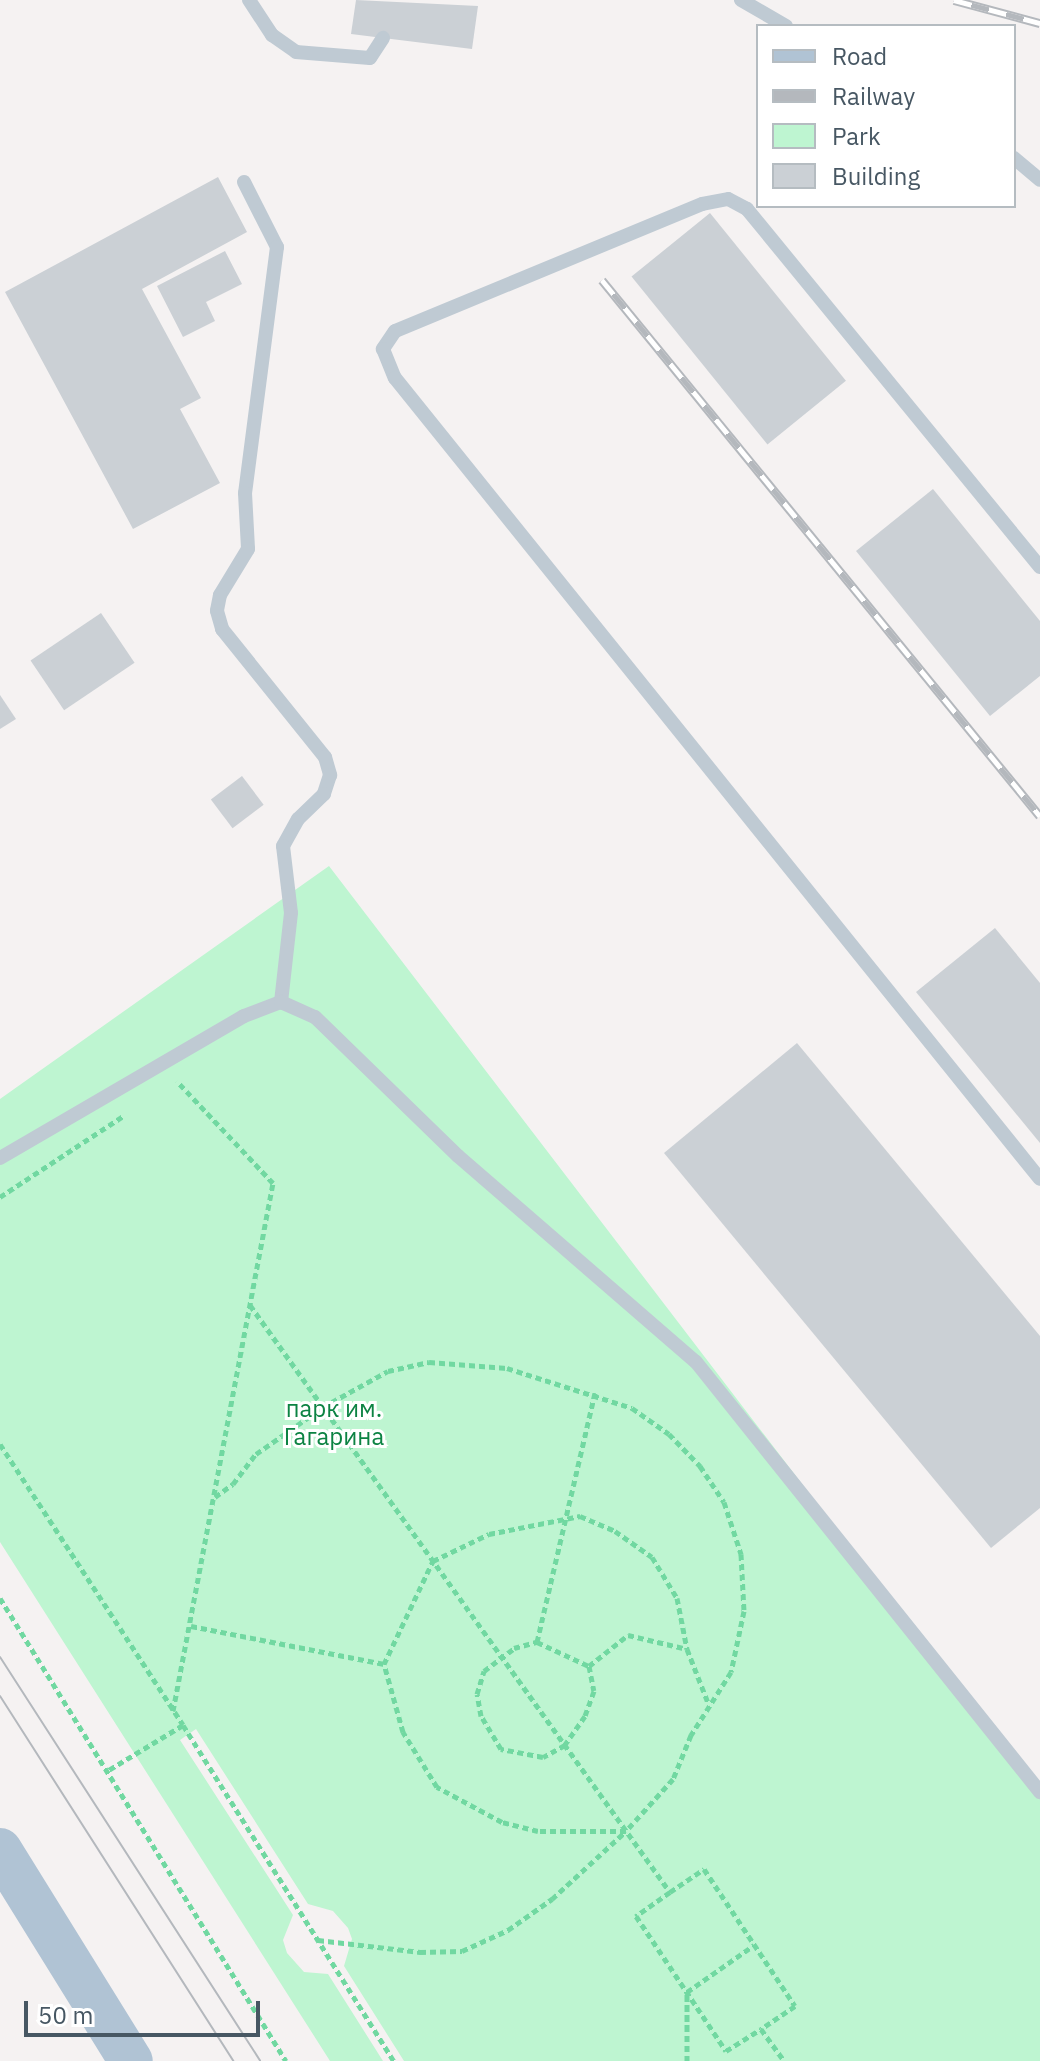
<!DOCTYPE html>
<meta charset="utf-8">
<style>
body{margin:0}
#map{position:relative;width:1040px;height:2061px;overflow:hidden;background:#f5f2f2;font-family:"IBM Plex Sans",sans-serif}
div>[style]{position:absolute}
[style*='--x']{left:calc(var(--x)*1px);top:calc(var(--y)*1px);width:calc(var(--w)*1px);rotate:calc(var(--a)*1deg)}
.green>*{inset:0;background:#bef5d1}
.building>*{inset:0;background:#cbd0d5;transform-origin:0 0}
.path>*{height:5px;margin-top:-2.5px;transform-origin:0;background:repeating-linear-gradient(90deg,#71d8a1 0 6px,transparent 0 10px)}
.lane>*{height:14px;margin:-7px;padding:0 7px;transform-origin:7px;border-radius:7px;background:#bfcad3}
.primary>*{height:44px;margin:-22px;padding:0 22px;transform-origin:22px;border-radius:22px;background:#b0c3d4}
.tram>*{height:2px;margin:-1px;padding:0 1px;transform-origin:1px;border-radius:1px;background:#b4b8bd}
.rail>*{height:9px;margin-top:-4.5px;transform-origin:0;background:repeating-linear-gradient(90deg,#fff 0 18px,#b4b8bd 0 36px);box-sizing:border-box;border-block:2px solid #b4b8bd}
span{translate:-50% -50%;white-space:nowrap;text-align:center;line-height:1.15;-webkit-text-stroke:6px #fff;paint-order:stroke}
.park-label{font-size:24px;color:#0c8343}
.legend{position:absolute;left:756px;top:24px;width:260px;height:184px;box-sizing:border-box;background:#fff;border:2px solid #b5bcc1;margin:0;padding:10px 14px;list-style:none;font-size:24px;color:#475763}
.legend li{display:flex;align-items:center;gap:16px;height:40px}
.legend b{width:40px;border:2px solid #b5bcc1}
.scale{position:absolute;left:24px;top:2001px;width:236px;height:36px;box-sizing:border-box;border:4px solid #475763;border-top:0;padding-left:10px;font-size:24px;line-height:28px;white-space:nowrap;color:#475763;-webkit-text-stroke:6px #fff;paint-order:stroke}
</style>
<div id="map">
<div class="green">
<div style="clip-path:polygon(329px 866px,1040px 1795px,1040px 2061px,404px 2061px,344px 1966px,352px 1939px,348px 1928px,333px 1911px,308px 1904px,196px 1729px,180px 1740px,293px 1915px,283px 1940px,287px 1953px,304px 1972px,328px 1974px,383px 2061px,330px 2061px,0 1542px,0 1099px)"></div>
</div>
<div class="building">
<div style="clip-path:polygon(356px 0,478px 6px,472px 49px,351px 34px)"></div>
<div style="clip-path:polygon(218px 177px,247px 232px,142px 289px,201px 398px,180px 409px,220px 483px,133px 529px,5px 292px)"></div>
<div style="left:710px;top:213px;width:216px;height:101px;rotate:51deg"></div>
<div style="clip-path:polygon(225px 251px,242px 284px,206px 302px,215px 321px,183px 337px,157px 286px)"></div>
<div style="clip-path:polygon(933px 489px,1040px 621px,1040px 676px,990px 716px,856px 551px)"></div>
<div style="left:101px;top:613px;width:60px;height:85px;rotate:56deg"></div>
<div style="clip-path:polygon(0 695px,16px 719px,0 729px)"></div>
<div style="left:242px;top:776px;width:36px;height:39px;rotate:53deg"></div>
<div style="clip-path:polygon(995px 928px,1040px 983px,1040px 1143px,916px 992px)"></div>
<div style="clip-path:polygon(797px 1043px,1040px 1336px,1040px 1508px,991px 1548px,664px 1153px)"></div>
</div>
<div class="path">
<div style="--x:0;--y:1197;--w:149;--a:-33.3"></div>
<div style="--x:250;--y:1305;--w:722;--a:54.42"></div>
<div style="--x:670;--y:1892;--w:42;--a:144.8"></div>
<div style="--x:636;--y:1916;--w:162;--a:56.3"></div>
<div style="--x:726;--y:2051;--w:41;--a:-32.2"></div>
<div style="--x:761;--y:2029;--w:39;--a:54"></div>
<div style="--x:0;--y:1444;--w:335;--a:56.9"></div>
<div style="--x:183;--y:1725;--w:89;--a:148.8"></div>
<div style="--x:215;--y:1497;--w:22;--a:-36"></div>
<div style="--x:233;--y:1484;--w:38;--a:-53"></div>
<div style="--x:256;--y:1454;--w:82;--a:-35"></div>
<div style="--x:323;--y:1407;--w:74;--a:-29"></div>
<div style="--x:388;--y:1371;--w:42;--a:-12.4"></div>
<div style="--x:429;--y:1362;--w:78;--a:4.4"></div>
<div style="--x:507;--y:1368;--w:131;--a:17.7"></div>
<div style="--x:632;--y:1408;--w:45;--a:35.1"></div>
<div style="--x:669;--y:1434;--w:45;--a:45.9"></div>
<div style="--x:700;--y:1466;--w:43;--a:56.3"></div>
<div style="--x:724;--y:1502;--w:55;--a:71.9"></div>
<div style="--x:741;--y:1554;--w:57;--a:87"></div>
<div style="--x:744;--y:1611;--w:62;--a:102"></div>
<div style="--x:731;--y:1672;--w:75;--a:122.4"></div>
<div style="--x:691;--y:1735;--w:48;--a:112.2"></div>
<div style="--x:673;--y:1779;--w:70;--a:132.1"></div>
<div style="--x:626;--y:1831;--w:88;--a:180"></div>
<div style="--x:538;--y:1831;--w:37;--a:-166"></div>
<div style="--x:502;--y:1822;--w:74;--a:-151.7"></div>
<div style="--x:437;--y:1787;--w:65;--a:-121.7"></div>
<div style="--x:403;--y:1732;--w:71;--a:-105.6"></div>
<div style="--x:0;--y:1598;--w:544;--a:58.3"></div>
<div style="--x:191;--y:1626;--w:197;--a:11.1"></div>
<div style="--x:384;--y:1664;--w:114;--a:-64.6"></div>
<div style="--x:433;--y:1561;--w:62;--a:-25.7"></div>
<div style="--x:489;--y:1534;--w:93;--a:-11.2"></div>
<div style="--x:580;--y:1516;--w:38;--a:23"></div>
<div style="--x:615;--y:1531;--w:45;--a:35.1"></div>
<div style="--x:652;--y:1557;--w:48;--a:58.6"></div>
<div style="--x:677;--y:1598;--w:52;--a:78.9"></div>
<div style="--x:537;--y:1642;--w:256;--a:-76.9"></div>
<div style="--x:589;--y:1666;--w:25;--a:79"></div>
<div style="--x:594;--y:1691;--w:27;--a:110"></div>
<div style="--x:585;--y:1716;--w:35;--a:125"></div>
<div style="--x:565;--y:1745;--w:25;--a:151"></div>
<div style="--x:543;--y:1757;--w:43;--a:-169.2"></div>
<div style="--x:501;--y:1749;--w:39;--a:-121"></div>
<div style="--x:481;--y:1716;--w:22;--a:-100"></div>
<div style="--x:477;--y:1694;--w:24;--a:-73"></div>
<div style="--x:484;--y:1671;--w:38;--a:-37"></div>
<div style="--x:514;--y:1648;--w:24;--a:-15"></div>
<div style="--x:537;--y:1642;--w:57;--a:24.8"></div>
<div style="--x:589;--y:1666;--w:50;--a:-38.5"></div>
<div style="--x:628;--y:1635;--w:61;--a:13.3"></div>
<div style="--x:687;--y:1649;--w:60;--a:68.6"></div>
<div style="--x:173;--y:1711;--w:537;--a:-79.28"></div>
<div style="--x:273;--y:1183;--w:140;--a:-133.3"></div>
<div style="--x:183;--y:1725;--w:397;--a:57.9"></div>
<div style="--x:670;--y:1892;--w:41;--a:-34.1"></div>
<div style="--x:704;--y:1869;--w:164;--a:56.4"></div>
<div style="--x:795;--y:2006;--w:41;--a:145.9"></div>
<div style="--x:318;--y:1940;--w:103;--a:6.7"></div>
<div style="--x:420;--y:1952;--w:42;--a:-1.4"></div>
<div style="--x:462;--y:1951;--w:51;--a:-24.5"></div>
<div style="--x:508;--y:1930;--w:54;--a:-35.2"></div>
<div style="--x:552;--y:1899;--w:100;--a:-42.6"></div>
<div style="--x:687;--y:2061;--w:69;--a:-90"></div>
<div style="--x:687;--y:1992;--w:82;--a:-35"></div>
</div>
<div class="lane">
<div style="--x:249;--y:0;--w:42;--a:56.7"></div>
<div style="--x:272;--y:35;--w:29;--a:35"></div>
<div style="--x:296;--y:52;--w:74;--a:4.6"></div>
<div style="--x:370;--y:58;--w:24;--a:-57"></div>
<div style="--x:741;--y:0;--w:52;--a:30"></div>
<div style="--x:1014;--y:158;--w:34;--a:40"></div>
<div style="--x:244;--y:182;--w:73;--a:63.1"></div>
<div style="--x:277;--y:247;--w:248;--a:97.4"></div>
<div style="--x:245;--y:493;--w:56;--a:86.9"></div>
<div style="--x:248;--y:549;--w:54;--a:121.3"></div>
<div style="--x:220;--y:595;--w:16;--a:101"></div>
<div style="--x:217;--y:611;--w:19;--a:74"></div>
<div style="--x:222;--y:629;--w:164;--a:51.2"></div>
<div style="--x:325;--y:757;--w:19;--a:74"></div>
<div style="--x:330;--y:775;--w:20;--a:108"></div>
<div style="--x:324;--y:794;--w:36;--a:136"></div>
<div style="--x:298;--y:819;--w:31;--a:119"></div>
<div style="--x:283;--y:846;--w:67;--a:83.2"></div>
<div style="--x:291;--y:913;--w:90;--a:96.4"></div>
<div style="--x:1040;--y:567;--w:463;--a:-129.3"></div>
<div style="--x:747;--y:209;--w:21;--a:-152"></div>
<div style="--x:728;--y:199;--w:26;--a:169"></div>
<div style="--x:702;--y:204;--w:332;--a:157.5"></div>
<div style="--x:395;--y:331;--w:22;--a:124"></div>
<div style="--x:383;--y:349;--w:31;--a:68"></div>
<div style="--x:395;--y:378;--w:1028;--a:51.16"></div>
<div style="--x:0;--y:1158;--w:282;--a:-30.2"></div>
<div style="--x:244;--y:1016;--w:40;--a:-21"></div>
<div style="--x:281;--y:1002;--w:37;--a:24"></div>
<div style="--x:315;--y:1017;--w:199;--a:44.2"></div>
<div style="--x:458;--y:1156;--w:315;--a:40.9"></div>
<div style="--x:696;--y:1362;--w:551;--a:51.34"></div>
</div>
<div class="primary">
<div style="--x:0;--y:1850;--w:248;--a:58.2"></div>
</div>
<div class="tram">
<div style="--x:0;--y:1657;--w:480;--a:57.2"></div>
<div style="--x:0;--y:1696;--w:433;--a:57.4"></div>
</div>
<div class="rail">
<div style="--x:954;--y:0;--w:89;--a:15"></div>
<div style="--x:602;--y:280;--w:692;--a:50.75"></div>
</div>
<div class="park-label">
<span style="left:334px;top:1423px">парк им.<br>Гагарина</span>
</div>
<ul class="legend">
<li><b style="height:10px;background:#b0c3d4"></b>Road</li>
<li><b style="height:10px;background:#b4b8bd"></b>Railway</li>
<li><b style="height:22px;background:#bef5d1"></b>Park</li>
<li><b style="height:22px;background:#cbd0d5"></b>Building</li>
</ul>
<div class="scale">50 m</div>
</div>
